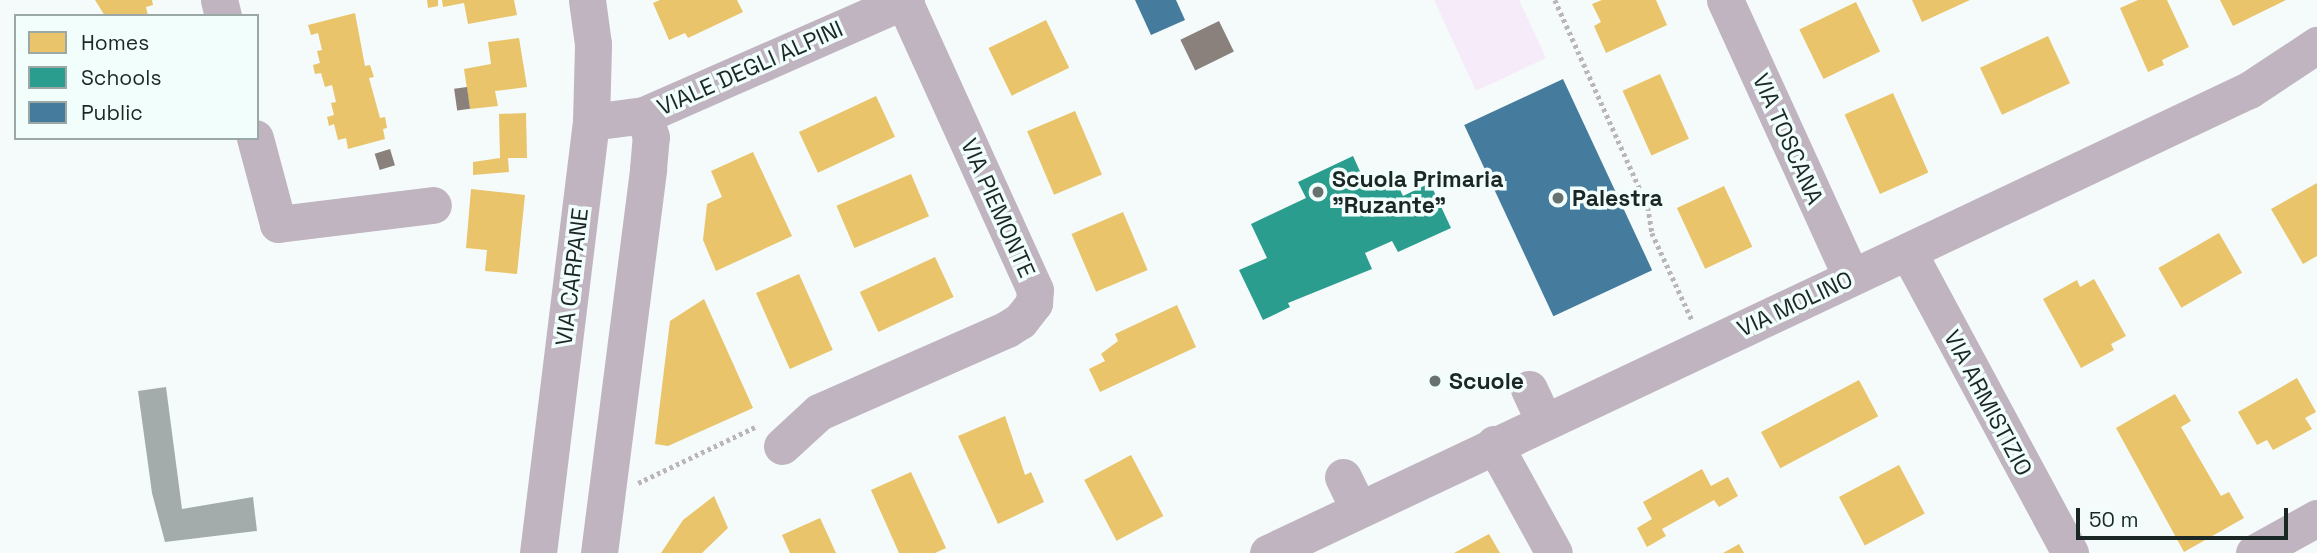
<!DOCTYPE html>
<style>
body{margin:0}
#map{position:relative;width:2317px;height:553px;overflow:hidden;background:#f4fbfa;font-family:"Space Grotesk",sans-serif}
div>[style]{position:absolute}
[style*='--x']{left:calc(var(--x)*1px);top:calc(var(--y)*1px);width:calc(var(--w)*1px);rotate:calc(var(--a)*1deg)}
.green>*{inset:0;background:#f6ebf8}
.homes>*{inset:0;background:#e9c46a;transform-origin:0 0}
.schools>*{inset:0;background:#2a9d8f}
.public>*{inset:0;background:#457b9d;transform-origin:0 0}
.industry>*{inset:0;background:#8a817c;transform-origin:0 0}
.building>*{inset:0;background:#a3acab}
.path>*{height:4.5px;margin-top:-2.25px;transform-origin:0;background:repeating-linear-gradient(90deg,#bab5bd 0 3.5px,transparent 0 7px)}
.minor>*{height:37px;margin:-18.5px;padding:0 18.5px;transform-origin:18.5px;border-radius:18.5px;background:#c0b4c1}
.dots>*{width:19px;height:19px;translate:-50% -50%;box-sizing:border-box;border:4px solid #f1fefc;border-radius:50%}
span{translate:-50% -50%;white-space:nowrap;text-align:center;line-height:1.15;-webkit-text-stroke:7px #f1fefc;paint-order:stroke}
.street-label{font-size:23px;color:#1b2725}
.poi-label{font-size:23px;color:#1b2725;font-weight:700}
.left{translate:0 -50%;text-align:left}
.legend{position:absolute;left:14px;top:14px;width:245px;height:126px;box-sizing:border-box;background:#f1fefc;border:2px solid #9ba8a6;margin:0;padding:9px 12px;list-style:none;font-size:21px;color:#1b2725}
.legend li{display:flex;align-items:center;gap:14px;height:35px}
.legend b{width:35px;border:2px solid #9ba8a6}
.scale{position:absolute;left:2076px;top:508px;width:212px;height:32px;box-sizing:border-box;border:4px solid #1b2725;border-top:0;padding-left:9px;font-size:21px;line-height:24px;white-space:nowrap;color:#1b2725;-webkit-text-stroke:5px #f1fefc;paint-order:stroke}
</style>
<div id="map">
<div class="green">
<div style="clip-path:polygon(1434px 0,1519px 0,1546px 58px,1476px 91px)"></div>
</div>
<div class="homes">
<div style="clip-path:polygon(95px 0,152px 0,153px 5px,146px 7px,148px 16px,105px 16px)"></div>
<div style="clip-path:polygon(427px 0,438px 0,438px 6px,428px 8px)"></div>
<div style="clip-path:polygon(442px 0,514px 0,517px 15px,468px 24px,464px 3px,443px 7px)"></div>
<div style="clip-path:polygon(660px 0,737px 0,743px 12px,688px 38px,685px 33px,669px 40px,653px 3px)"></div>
<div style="clip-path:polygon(1602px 0,1656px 0,1667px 25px,1606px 53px,1594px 26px,1601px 22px,1592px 4px)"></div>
<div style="clip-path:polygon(1912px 0,1970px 0,1922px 22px)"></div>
<div style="clip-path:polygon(2138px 0,2167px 0,2189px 47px,2162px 60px,2164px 65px,2148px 72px,2120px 8px)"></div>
<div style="clip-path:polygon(2220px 0,2286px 0,2233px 26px)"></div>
<div style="left:1856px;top:2px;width:55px;height:63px;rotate:64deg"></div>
<div style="clip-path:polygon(355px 13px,365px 66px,370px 65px,374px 77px,369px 78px,380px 118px,385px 117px,387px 128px,383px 129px,385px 139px,348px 149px,346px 138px,338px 140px,334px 124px,329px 126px,327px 117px,334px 115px,331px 103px,336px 102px,332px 85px,325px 87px,321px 73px,315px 74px,313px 65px,320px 63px,317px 51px,322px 50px,318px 33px,311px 35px,308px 25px)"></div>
<div style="left:1046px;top:20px;width:53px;height:64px;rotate:64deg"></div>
<div style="left:2048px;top:36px;width:52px;height:75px;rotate:65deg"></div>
<div style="clip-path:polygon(519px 38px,527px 87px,495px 91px,498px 106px,470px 109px,464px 69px,491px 64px,488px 42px)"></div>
<div style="left:1660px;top:74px;width:71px;height:41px;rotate:66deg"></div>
<div style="left:1893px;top:93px;width:87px;height:53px;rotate:66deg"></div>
<div style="left:876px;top:96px;width:45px;height:85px;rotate:65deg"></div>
<div style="left:1075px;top:111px;width:69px;height:52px;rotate:67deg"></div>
<div style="clip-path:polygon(526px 113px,527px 158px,508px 158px,509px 172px,473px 175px,473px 162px,500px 158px,499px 114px)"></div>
<div style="clip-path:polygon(753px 152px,792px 236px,716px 271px,703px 240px,707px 204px,722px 197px,711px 171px)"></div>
<div style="left:911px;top:174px;width:46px;height:81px;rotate:67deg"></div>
<div style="clip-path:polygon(2317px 183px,2317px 256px,2303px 264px,2271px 209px)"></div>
<div style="left:1724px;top:186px;width:67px;height:52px;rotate:65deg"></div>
<div style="clip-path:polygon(471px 189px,525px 195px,517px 274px,485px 271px,487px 250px,466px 248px)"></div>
<div style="left:1123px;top:212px;width:63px;height:56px;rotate:67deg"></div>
<div style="left:2219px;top:233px;width:46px;height:70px;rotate:60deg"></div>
<div style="left:935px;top:257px;width:44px;height:83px;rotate:65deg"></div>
<div style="left:799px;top:274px;width:83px;height:47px;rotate:66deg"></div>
<div style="clip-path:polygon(2094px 279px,2126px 336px,2111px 344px,2114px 350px,2081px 368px,2043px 299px,2077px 280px,2080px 287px)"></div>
<div style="clip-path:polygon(704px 299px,753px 408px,668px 446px,655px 444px,670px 321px)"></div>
<div style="clip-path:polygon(1177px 305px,1196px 347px,1100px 392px,1089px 369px,1105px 361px,1101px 354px,1118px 341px,1115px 334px)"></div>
<div style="clip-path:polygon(2297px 378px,2316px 412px,2305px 418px,2312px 429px,2273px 450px,2267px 440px,2257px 445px,2238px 412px)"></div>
<div style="left:1859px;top:380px;width:41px;height:111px;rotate:62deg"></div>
<div style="clip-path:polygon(2175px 394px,2191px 421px,2181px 427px,2221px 496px,2229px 492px,2244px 518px,2184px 552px,2116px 428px)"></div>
<div style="clip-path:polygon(1005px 416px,1025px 475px,1031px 472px,1044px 502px,998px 524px,958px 436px)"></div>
<div style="left:1131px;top:455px;width:69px;height:53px;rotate:62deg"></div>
<div style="left:1899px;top:465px;width:55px;height:68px;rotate:62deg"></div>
<div style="clip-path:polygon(1702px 469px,1711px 486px,1728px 477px,1738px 496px,1719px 507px,1714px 500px,1662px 529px,1666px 536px,1647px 547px,1637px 528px,1652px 519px,1643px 502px)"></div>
<div style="clip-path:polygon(911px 472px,946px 548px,935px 553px,899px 553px,871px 490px)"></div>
<div style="clip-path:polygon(714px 496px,728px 528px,702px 553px,661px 553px,683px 520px)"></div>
<div style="clip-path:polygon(820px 518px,836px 553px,790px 553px,782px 535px)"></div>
<div style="clip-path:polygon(1489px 534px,1500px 553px,1454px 553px)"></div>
<div style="clip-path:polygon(1739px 544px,1744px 553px,1723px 553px)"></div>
</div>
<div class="schools">
<div style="clip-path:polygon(1353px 156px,1368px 189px,1394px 177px,1403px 196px,1430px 183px,1451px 228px,1398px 252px,1392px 241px,1365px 253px,1372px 269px,1288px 303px,1290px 307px,1263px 320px,1239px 270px,1267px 258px,1251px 224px,1306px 198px,1298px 182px)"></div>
</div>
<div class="public">
<div style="clip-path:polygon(1135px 0,1176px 0,1185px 20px,1151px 35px)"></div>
<div style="left:1563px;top:79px;width:211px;height:109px;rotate:65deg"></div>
</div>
<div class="industry">
<div style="left:1219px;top:21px;width:34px;height:43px;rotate:64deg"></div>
<div style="left:467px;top:87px;width:22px;height:13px;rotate:82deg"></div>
<div style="left:390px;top:149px;width:17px;height:16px;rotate:73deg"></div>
</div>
<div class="building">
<div style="clip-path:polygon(166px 387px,182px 509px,253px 497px,257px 531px,165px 542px,152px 493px,138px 391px)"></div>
</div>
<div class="path">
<div style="--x:1555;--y:0;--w:227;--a:65.8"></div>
<div style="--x:1648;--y:207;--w:26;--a:81"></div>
<div style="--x:1652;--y:233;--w:96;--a:65.3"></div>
<div style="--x:638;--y:483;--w:132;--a:-25.6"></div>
</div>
<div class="minor">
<div style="--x:219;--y:0;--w:16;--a:76"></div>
<div style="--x:1725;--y:0;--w:304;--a:65.5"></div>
<div style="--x:591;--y:122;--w:53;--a:-7.5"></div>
<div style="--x:644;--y:115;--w:286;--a:-23.7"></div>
<div style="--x:255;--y:138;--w:89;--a:75"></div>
<div style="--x:278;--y:224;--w:156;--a:-7"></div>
<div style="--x:1908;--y:252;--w:342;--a:61.7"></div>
<div style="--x:1529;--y:389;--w:35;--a:65"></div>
<div style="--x:1494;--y:444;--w:124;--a:61.2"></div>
<div style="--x:782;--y:446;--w:50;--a:-42.6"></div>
<div style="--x:819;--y:412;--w:206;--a:-23.8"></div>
<div style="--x:1007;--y:329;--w:15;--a:-32"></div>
<div style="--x:1020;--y:321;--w:23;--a:-52"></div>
<div style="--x:1034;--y:303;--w:13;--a:-86"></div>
<div style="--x:1035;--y:290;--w:317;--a:-114.4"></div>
<div style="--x:1343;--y:477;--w:34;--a:64"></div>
<div style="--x:538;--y:553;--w:434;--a:-83"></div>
<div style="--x:591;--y:122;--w:78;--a:-88.5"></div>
<div style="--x:593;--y:44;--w:44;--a:-97.8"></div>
<div style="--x:599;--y:553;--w:387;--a:-82.7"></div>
<div style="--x:648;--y:169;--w:32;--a:-85"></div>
<div style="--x:651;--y:137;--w:23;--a:-108"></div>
<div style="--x:1268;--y:553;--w:1085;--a:-25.27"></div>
<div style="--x:2249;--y:90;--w:82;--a:-33.5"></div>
<div style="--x:2254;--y:553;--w:72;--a:-29.1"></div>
</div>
<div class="dots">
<div style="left:1318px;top:192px;background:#677170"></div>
<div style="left:1558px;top:198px;background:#677170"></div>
<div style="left:1435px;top:381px;background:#677170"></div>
</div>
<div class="street-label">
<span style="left:750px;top:68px;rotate:-24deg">VIALE DEGLI ALPINI</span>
<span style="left:1788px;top:139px;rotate:66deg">VIA TOSCANA</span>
<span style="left:998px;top:208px;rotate:66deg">VIA PIEMONTE</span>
<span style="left:572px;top:277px;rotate:-83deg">VIA CARPANE</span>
<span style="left:1795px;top:304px;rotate:-25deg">VIA MOLINO</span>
<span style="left:1988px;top:403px;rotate:62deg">VIA ARMISTIZIO</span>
</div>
<div class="poi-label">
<span class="left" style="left:1332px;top:192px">Scuola Primaria<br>"Ruzante"</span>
<span class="left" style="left:1572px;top:198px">Palestra</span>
<span class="left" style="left:1449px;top:381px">Scuole</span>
</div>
<ul class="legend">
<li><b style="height:19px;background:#e9c46a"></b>Homes</li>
<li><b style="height:19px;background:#2a9d8f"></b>Schools</li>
<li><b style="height:19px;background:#457b9d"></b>Public</li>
</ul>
<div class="scale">50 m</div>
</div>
